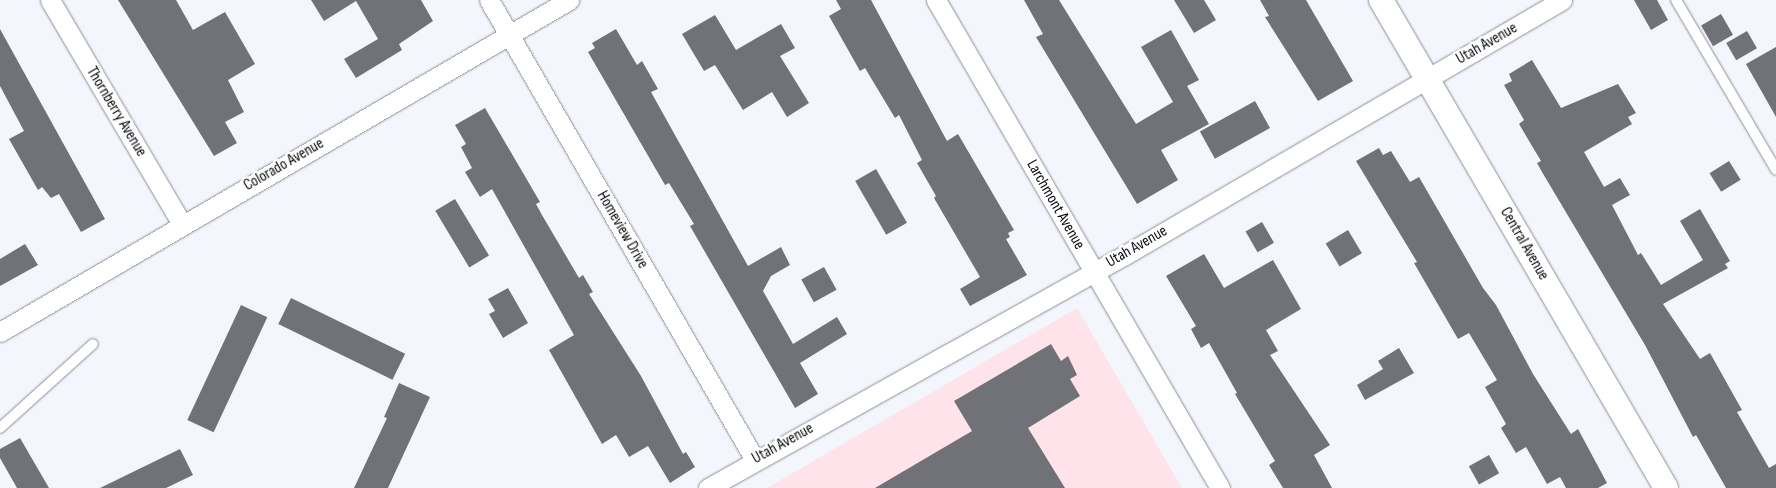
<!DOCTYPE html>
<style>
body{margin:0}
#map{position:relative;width:1776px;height:488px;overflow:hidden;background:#f3f6fd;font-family:"Sofia Sans Condensed",sans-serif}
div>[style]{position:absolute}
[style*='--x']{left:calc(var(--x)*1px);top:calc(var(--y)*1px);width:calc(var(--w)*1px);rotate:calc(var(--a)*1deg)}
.education>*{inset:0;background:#fee4ea}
.building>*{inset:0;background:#707278;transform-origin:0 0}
.roads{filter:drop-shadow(0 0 1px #8d8f96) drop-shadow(0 0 1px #8d8f96)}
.service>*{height:10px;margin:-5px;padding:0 5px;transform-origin:5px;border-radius:5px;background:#fff}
.minor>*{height:19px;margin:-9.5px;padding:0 9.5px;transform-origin:9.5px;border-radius:9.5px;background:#fff}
.tertiary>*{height:24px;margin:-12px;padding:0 12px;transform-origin:12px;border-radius:12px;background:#fff}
span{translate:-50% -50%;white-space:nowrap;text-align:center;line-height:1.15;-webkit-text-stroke:5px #fff;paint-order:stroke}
.street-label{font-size:16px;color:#0b0c0f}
</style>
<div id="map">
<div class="education">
<div style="clip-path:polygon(1077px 308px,1182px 488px,767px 488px)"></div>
</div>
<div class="building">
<div style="clip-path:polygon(118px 0,176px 0,193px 30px,225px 12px,255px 64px,228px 80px,244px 112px,225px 122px,237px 143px,214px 156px)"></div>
<div style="clip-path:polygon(311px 0,421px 0,433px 21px,399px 44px,402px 50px,356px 78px,344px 59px,378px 39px,356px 1px,324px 21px)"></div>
<div style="clip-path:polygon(836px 0,871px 0,947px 141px,958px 134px,1014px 230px,1008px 233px,1010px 237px,1006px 239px,1027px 275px,970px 306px,960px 289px,980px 277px,934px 198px,936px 196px,917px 163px,922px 160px,899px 115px,895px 118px,865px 68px,860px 71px,829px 16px,841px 9px)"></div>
<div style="clip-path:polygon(1024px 0,1059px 0,1136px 124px,1173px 102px,1141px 47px,1171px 30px,1199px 80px,1187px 86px,1209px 124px,1161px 150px,1178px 180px,1137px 204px,1036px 37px,1043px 34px)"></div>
<div style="clip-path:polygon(1174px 0,1204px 0,1216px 20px,1194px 33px)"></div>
<div style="clip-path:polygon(1260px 0,1306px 0,1353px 81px,1318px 101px,1265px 17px,1269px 16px)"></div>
<div style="clip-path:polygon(1634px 0,1657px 0,1668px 20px,1651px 30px)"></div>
<div style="left:1721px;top:14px;width:24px;height:23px;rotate:60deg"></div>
<div style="clip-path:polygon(715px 15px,736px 50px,781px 24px,795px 48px,780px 56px,809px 103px,787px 117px,772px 92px,743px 110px,715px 65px,704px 71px,682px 34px)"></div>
<div style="clip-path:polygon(0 29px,105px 219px,81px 232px,59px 194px,51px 198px,42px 187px,38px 190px,9px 139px,24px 131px,0 86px)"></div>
<div style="clip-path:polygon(616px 29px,637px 65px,642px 61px,658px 89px,651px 92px,748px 266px,781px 247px,790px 265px,771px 276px,763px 291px,793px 344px,837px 317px,847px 334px,800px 363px,818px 394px,795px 408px,690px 226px,694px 224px,669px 183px,665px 185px,588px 52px,595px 48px,592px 43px)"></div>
<div style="left:1747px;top:31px;width:20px;height:24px;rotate:60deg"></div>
<div style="clip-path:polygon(1776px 47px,1776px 117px,1746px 64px)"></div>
<div style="clip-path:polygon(1532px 60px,1561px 108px,1618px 84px,1636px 113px,1628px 117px,1632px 124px,1584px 152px,1604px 187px,1620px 178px,1630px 195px,1612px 205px,1638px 255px,1641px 253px,1661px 285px,1703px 260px,1680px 221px,1700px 209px,1730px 261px,1725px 264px,1728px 268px,1663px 304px,1700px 359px,1710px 353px,1742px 410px,1737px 412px,1769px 468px,1776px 464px,1776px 488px,1726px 488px,1696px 435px,1693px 437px,1645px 345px,1542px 172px,1537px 163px,1541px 161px,1519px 124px,1524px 120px,1504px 85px,1512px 81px,1509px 74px)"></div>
<div style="left:1255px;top:101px;width:31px;height:63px;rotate:61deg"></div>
<div style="clip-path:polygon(485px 108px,540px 202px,536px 204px,542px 215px,579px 278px,583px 275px,593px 292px,589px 294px,641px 376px,683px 454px,686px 452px,695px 467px,670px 483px,648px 446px,629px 457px,616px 435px,602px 444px,549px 350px,574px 335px,492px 189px,480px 197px,465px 172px,472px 168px,461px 147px,466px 144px,455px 125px)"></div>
<div style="clip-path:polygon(1379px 148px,1383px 155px,1391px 151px,1410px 182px,1419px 177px,1483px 288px,1496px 305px,1533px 374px,1571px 434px,1578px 429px,1607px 483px,1598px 488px,1566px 488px,1560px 477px,1547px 484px,1526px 447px,1516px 453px,1501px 428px,1506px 424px,1485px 387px,1497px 380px,1469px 333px,1458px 339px,1414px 263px,1417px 262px,1356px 161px)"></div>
<div style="left:1729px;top:161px;width:22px;height:23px;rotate:58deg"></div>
<div style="left:876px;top:169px;width:62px;height:24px;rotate:60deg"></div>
<div style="left:455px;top:199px;width:66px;height:23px;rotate:59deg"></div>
<div style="left:1262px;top:222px;width:24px;height:19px;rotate:60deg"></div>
<div style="left:1348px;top:230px;width:27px;height:26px;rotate:59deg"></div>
<div style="clip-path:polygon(25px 244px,38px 265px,0 286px,0 259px)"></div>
<div style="clip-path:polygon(1204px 254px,1224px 288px,1273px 260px,1301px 309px,1266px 330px,1278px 351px,1270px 355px,1330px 445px,1314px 455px,1332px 488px,1283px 488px,1269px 465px,1275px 461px,1235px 394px,1237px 393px,1209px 343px,1201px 348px,1191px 329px,1196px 326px,1166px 276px)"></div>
<div style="left:824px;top:267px;width:26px;height:26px;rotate:61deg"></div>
<div style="clip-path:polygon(508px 288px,528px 323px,503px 338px,489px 314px,495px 311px,488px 299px)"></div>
<div style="left:291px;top:298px;width:127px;height:29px;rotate:26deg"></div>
<div style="left:241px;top:305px;width:29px;height:127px;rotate:25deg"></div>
<div style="clip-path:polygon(1051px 344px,1061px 361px,1068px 356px,1077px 375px,1070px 379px,1080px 396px,1028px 428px,1065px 488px,875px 488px,972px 431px,954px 401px)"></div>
<div style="clip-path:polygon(1399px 348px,1414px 373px,1365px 400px,1357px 385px,1383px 369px,1378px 361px)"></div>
<div style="clip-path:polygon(399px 383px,430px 397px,388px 488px,354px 488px,387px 418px,384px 417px)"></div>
<div style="clip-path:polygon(20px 438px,49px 488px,17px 488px,0 458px,0 449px)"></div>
<div style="clip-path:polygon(180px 449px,193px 475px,166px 488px,100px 488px)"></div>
<div style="left:1489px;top:455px;width:21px;height:23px;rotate:61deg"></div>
</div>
<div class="roads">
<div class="service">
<div style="--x:1676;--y:0;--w:197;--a:59.5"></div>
<div style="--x:0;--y:428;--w:125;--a:-42.1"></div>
</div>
<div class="minor">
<div style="--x:50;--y:0;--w:260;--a:59.5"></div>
<div style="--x:489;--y:0;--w:531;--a:59.96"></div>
<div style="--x:936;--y:0;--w:565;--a:59.8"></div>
<div style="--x:0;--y:332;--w:659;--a:-30.26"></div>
<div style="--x:708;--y:488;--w:478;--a:-29.2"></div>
<div style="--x:1125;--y:255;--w:506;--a:-30.26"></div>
</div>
<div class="tertiary">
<div style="--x:1381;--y:0;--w:565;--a:59.71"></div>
</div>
</div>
<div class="street-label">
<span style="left:1487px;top:44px;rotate:-30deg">Utah Avenue</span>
<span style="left:116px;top:112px;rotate:59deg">Thornberry Avenue</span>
<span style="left:284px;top:165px;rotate:-30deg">Colorado Avenue</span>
<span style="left:1055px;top:205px;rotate:60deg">Larchmont Avenue</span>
<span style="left:622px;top:230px;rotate:60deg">Homeview Drive</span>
<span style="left:1524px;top:244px;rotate:60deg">Central Avenue</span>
<span style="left:1137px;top:247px;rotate:-30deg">Utah Avenue</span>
<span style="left:783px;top:444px;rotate:-29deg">Utah Avenue</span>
</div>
</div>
